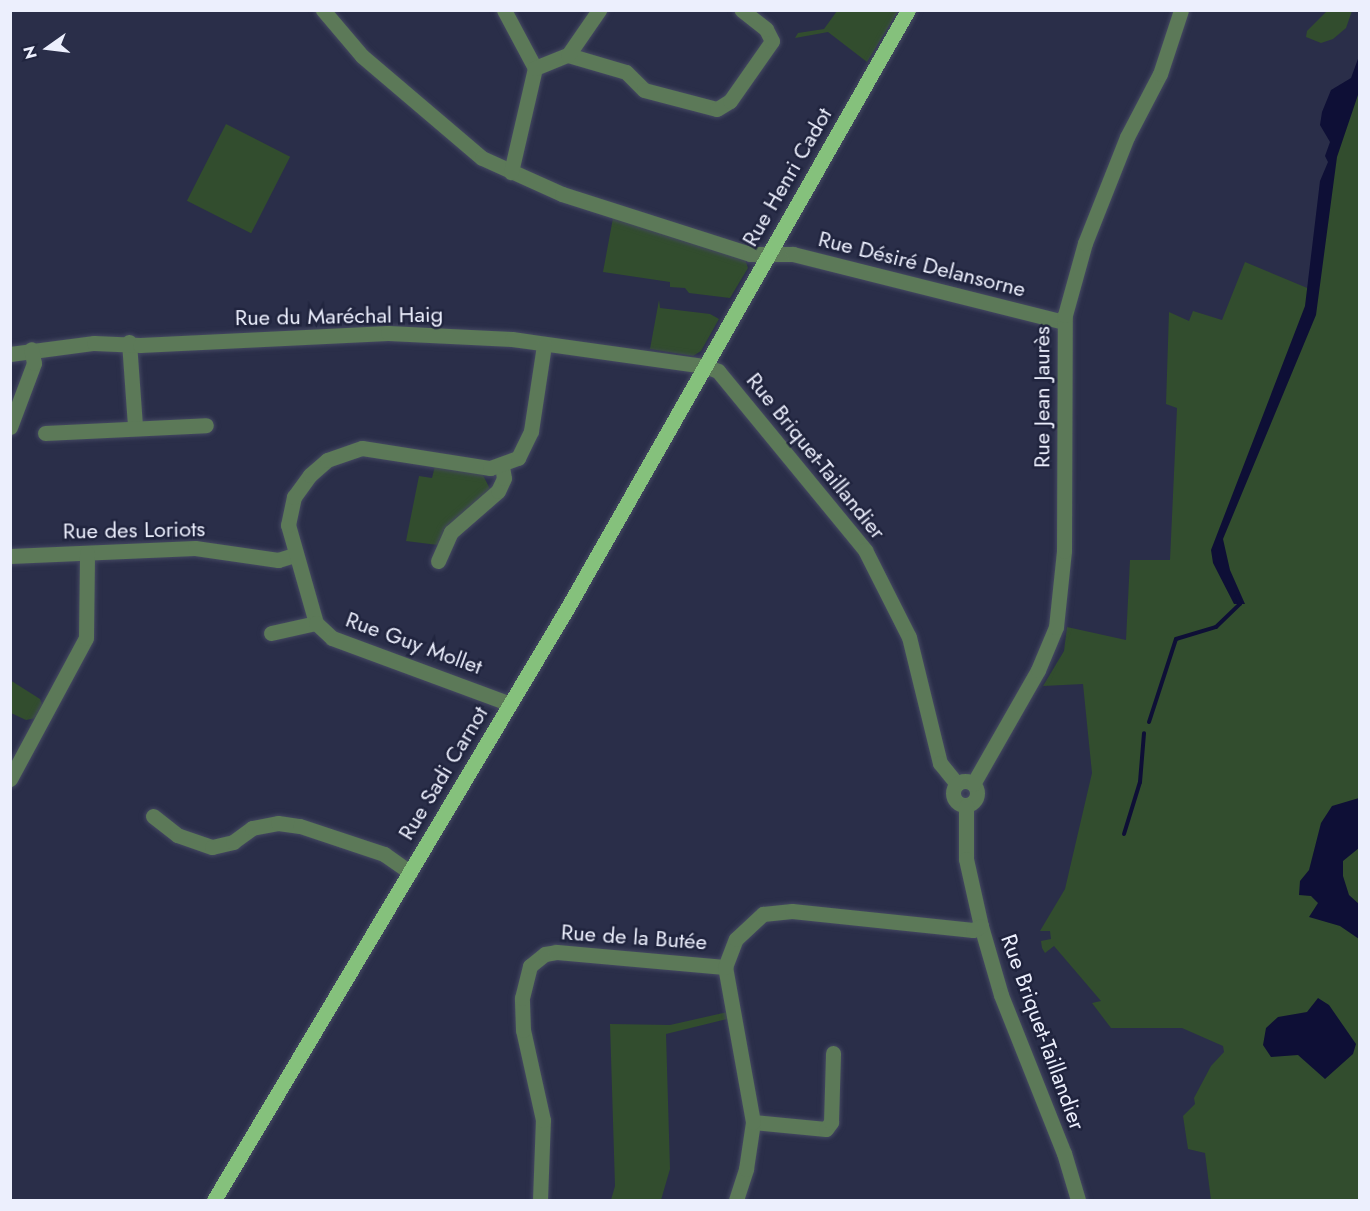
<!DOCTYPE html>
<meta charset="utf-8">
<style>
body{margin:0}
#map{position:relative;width:1370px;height:1211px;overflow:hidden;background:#2a2e49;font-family:Jost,sans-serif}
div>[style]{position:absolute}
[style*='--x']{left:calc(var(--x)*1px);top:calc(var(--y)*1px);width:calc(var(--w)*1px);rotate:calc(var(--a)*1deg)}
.green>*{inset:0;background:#324d2e;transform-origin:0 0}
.water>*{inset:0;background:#0e0f36}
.stream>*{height:4px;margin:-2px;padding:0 2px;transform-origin:2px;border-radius:2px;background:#0e0f36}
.roads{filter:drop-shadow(0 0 2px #454962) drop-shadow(0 0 2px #454962)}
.minor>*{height:15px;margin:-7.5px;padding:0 7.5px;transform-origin:7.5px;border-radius:7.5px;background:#5c7958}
.minor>.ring{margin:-7.5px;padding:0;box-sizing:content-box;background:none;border:15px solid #5c7958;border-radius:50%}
.major>*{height:15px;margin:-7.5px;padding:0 7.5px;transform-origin:7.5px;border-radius:7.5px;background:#85c17c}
span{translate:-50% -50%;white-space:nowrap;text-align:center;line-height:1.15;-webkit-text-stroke:5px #20243e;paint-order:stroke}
.street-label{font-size:22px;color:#eceffd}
.frame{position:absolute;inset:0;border:12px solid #eceffd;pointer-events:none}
.north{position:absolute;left:18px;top:18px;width:60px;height:60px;-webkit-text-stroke:4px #20243e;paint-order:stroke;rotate:256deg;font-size:16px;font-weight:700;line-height:24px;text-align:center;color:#eceffd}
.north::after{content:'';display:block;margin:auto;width:21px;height:27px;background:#eceffd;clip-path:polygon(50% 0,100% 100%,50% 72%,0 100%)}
</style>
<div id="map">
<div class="green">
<div style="clip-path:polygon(837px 11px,837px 10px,898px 11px,867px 62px,828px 32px,795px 38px,798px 33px,824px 29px)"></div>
<div style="clip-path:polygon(1327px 11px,1352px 11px,1346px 28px,1333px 39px,1321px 43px,1306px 37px,1307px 31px)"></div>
<div style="clip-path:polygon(1359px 68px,1359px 1200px,1211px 1200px,1205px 1153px,1188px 1149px,1183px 1116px,1195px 1104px,1194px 1098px,1211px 1066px,1224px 1052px,1223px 1046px,1182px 1028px,1111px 1028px,1092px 1003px,1101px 1001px,1054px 946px,1045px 953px,1042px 948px,1041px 941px,1051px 939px,1050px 931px,1040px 931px,1065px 889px,1092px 773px,1083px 684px,1043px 686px,1064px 651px,1067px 627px,1126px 640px,1130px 560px,1170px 560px,1177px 408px,1166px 404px,1169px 312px,1189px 321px,1193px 311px,1222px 320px,1245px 262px,1312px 290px,1320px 193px)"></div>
<div style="left:226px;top:124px;width:72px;height:86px;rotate:27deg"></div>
<div style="clip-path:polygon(613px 218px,745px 259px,748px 268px,730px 298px,689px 293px,685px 288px,670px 287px,670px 282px,603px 272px)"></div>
<div style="clip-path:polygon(659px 300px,660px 308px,710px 314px,719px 319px,701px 351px,693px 356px,650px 349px)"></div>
<div style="clip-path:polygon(435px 466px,483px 475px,490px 489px,438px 545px,406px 541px,419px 476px,432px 478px)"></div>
<div style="clip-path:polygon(10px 680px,40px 699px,42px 704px,36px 718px,26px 720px,11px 713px)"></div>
<div style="clip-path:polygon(732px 1011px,727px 1019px,666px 1034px,670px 1169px,661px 1200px,611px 1200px,615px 1186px,610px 1024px,670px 1025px)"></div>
</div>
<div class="water">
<div style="clip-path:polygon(1359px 56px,1359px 92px,1337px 157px,1316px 315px,1223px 539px,1230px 570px,1245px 604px,1234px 604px,1213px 563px,1211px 550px,1305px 306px,1320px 181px,1328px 162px,1325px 156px,1330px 142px,1320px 125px,1322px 112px,1331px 90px,1351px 78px)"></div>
<div style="clip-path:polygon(1359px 798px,1359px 848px,1343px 861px,1343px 876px,1349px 895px,1359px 904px,1359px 939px,1340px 926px,1309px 917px,1318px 903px,1311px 896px,1299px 895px,1300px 881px,1309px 870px,1321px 823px,1332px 806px)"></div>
<div style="clip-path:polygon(1318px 998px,1329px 1005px,1356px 1044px,1353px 1054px,1325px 1079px,1298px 1055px,1271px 1057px,1263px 1045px,1266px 1028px,1278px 1017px,1307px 1012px)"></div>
</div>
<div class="stream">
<div style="--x:1149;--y:722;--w:87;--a:-72"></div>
<div style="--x:1176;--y:639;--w:42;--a:-16.7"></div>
<div style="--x:1216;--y:627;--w:33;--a:-44"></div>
<div style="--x:1240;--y:604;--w:8;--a:-113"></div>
<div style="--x:1124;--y:834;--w:54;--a:-72.9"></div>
<div style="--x:1140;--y:782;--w:49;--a:-85.3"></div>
</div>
<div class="roads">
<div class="minor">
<div style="--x:323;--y:10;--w:60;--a:49.7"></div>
<div style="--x:362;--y:56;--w:157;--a:40.4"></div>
<div style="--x:482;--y:158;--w:88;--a:24.2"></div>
<div style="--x:562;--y:194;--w:197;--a:17.7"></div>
<div style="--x:750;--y:254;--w:43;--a:0"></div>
<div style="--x:793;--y:254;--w:279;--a:14.1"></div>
<div style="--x:504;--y:10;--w:66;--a:61.9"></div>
<div style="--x:535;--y:68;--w:107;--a:103"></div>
<div style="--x:568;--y:55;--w:60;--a:16.3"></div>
<div style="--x:626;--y:72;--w:25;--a:45"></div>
<div style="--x:644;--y:90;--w:75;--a:14.6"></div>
<div style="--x:717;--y:109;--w:15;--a:-32"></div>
<div style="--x:730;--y:101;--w:73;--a:-55"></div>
<div style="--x:772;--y:41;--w:13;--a:-117"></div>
<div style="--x:766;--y:29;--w:31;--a:-142"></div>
<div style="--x:535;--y:68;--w:35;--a:-22"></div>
<div style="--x:568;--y:55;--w:55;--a:-55.4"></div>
<div style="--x:129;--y:342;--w:84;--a:85.9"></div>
<div style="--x:10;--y:354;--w:85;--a:-7.5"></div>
<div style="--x:94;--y:343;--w:46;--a:2.5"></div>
<div style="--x:140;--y:345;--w:248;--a:-2.8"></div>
<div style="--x:388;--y:333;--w:124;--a:2.8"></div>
<div style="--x:512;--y:339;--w:195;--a:8"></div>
<div style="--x:705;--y:366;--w:14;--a:21"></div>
<div style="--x:718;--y:371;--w:232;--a:50.6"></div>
<div style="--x:865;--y:550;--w:97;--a:63.2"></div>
<div style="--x:909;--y:637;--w:130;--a:76.2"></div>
<div style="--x:940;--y:763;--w:27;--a:51"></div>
<div style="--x:10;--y:427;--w:68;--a:-69.4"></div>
<div style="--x:34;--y:363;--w:14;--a:-102"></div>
<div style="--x:45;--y:433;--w:161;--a:-2.8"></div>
<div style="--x:10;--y:556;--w:185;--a:-2.5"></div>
<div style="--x:195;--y:548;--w:84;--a:8.2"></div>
<div style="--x:278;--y:560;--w:17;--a:-17"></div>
<div style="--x:438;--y:561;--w:32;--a:-66"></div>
<div style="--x:451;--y:532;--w:62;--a:-41.1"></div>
<div style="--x:498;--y:491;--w:14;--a:-65"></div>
<div style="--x:504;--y:478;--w:11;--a:-100"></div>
<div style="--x:316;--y:623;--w:102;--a:-105.9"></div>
<div style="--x:288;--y:525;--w:29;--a:-78"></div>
<div style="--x:294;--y:497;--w:27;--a:-54"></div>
<div style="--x:310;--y:475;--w:23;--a:-41"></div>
<div style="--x:327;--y:460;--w:37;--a:-19"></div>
<div style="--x:362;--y:448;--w:130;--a:8.9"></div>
<div style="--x:490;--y:468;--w:30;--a:-20"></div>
<div style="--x:518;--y:458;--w:30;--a:-64"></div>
<div style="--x:531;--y:431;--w:87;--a:-81.4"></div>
<div style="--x:271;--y:633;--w:46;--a:-12.5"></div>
<div style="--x:316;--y:623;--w:22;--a:43"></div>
<div style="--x:332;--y:638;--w:190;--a:20.3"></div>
<div style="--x:10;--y:779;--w:160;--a:-61.7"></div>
<div style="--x:86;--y:638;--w:85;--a:-89.3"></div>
<div class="ring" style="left:953px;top:781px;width:9px;height:9px"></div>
<div style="--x:973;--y:784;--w:131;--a:-60.3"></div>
<div style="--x:1038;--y:670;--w:47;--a:-67.3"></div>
<div style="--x:1056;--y:627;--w:76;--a:-84"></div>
<div style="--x:1064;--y:551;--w:236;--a:-89.8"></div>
<div style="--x:1065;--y:315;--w:75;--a:-74.5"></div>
<div style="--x:1085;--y:243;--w:114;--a:-68.4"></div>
<div style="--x:1127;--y:137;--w:71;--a:-62.4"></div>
<div style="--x:1160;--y:74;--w:67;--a:-71.8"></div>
<div style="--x:966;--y:806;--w:53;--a:90"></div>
<div style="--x:966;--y:859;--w:69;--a:77.4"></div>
<div style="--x:981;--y:926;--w:72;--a:73.8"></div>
<div style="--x:1001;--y:995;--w:170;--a:68.3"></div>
<div style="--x:1064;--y:1153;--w:49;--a:73.4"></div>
<div style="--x:153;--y:816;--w:31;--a:38"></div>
<div style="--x:177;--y:835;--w:37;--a:19"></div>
<div style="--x:212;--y:847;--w:22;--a:-13"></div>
<div style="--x:233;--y:842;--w:24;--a:-36"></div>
<div style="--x:252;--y:828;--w:26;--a:-11"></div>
<div style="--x:278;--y:823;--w:22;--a:8"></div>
<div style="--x:300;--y:826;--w:89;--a:18.4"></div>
<div style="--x:384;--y:854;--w:32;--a:35"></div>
<div style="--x:753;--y:1122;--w:73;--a:5.5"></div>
<div style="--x:826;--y:1129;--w:9;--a:-54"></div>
<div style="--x:831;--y:1122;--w:69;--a:-88.3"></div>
<div style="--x:540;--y:1200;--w:80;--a:-87.9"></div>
<div style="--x:543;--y:1120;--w:92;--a:-102.5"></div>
<div style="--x:523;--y:1030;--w:32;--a:-92"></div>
<div style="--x:522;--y:998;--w:33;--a:-76"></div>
<div style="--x:530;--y:966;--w:19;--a:-39"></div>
<div style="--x:545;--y:954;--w:11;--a:-10"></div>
<div style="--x:556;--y:952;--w:170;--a:5.1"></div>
<div style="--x:736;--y:1200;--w:33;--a:-72"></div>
<div style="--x:746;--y:1169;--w:48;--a:-81.5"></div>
<div style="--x:753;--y:1122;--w:158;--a:-100.2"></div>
<div style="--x:725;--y:967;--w:30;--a:-69"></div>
<div style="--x:736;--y:939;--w:37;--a:-43"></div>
<div style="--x:763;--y:914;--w:29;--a:-6"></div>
<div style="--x:792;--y:911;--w:182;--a:6"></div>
<div style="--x:973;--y:930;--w:9;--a:-27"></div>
</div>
<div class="major">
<div style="--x:214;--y:1200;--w:685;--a:-59.17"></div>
<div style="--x:565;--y:612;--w:693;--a:-60.33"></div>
</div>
</div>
<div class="street-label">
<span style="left:787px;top:177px;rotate:-60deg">Rue Henri Cadot</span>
<span style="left:922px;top:264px;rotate:14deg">Rue Désiré Delansorne</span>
<span style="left:339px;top:316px;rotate:-1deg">Rue du Maréchal Haig</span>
<span style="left:1042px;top:397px;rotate:-90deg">Rue Jean Jaurès</span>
<span style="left:816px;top:456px;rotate:51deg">Rue Briquet-Taillandier</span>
<span style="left:134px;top:530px;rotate:-1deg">Rue des Loriots</span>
<span style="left:414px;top:643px;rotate:20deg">Rue Guy Mollet</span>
<span style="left:443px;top:773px;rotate:-59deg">Rue Sadi Carnot</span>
<span style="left:634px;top:937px;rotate:4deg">Rue de la Butée</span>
<span style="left:1043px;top:1032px;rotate:70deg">Rue Briquet-Taillandier</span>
</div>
<div class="frame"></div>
<div class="north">N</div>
</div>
